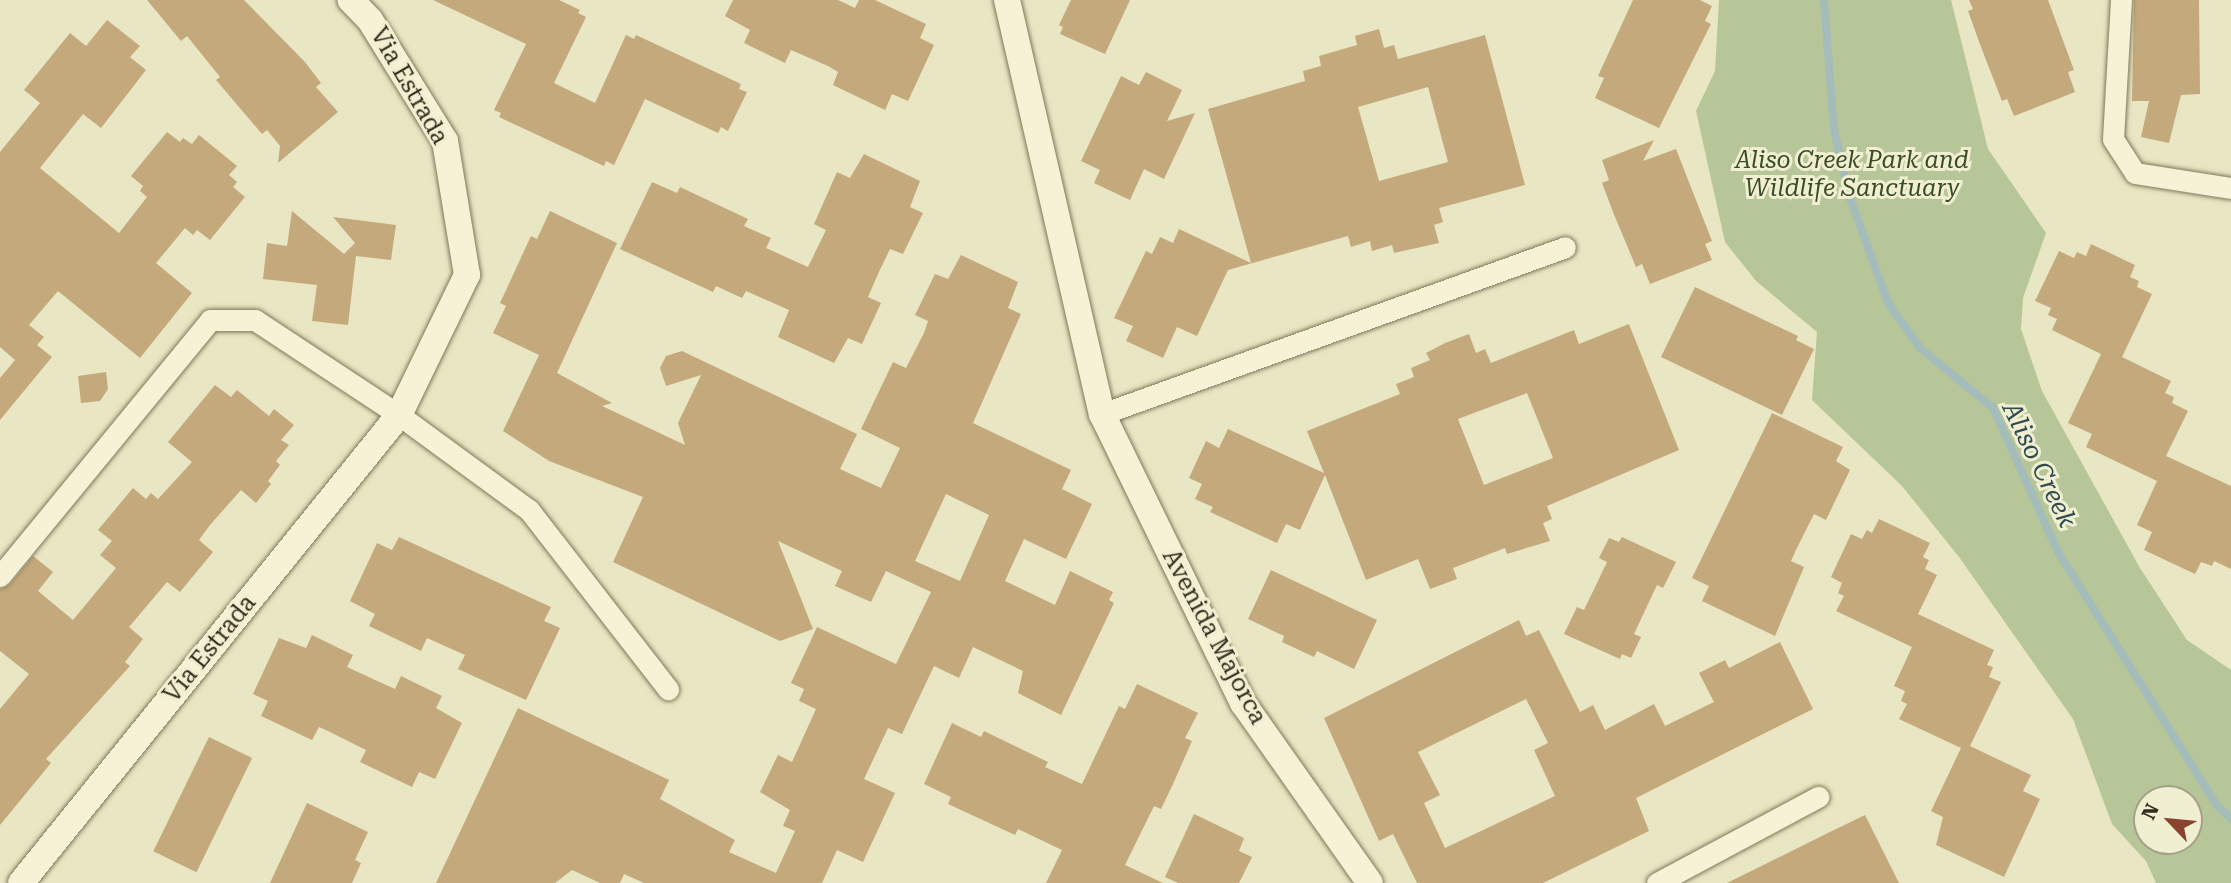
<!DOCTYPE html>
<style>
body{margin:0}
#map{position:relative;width:2231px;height:883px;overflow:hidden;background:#e9e6c3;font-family:"Roboto Serif",serif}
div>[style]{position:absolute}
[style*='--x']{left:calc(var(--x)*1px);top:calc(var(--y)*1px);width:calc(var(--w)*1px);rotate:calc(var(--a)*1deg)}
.green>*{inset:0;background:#b7c698}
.stream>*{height:8px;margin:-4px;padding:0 4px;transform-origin:4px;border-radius:4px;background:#a4bcba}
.building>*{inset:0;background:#c4a97c;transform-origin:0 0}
.roads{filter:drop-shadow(0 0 2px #81785b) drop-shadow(0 0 2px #81785b)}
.minor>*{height:21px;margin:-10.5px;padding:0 10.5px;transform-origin:10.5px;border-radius:10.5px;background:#f5f2d5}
.tertiary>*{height:26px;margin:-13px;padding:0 13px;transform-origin:13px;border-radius:13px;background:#f5f2d5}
span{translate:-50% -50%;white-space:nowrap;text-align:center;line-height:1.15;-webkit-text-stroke:6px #f1efd1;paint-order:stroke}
.street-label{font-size:24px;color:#332c1e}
.park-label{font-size:24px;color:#3b4d27;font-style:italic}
.water-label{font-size:26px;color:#2f4c51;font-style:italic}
.north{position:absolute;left:2133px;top:785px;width:70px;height:70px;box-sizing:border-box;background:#f1efd1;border:2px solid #a5a189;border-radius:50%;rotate:296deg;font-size:19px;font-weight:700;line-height:28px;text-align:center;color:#332c1e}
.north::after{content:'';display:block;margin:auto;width:24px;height:32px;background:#8b4331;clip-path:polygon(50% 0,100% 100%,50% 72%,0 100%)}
</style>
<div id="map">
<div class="green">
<div style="clip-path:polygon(evenodd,1719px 0,1951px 0,1988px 149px,2046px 233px,2023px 298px,2021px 329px,2042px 391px,2140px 568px,2187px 640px,2231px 670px,2231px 883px,2156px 883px,2146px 861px,2112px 824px,2073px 719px,1959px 557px,1902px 486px,1812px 400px,1817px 332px,1756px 281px,1725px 242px,1696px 111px,1715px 71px,1719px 0,2147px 799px,2189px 799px,2189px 841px,2147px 841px,2147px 799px)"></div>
</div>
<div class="stream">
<div style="--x:1824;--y:0;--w:130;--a:85.6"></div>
<div style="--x:1834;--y:130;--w:67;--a:77"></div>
<div style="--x:1849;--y:195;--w:115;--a:70.1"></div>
<div style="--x:1888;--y:303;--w:55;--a:54.6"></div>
<div style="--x:1920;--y:348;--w:94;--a:39.4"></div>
<div style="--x:1993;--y:408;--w:158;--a:65.7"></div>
<div style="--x:2058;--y:552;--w:299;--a:57.9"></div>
<div style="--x:2217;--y:805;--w:20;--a:45"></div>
</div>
<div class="building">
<div style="clip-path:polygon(147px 0,244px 0,305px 62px,321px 83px,316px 87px,338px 112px,278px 163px,280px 146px,267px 130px,262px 134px,216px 80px,220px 77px,187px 36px,181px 41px)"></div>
<div style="clip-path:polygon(433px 0,559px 0,580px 10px,578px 13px,586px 17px,554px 83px,595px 103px,626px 35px,634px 39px,636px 35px,741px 84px,739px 89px,747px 92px,728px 131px,721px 127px,718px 133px,645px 99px,614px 165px,606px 161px,604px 166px,499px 117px,501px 113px,494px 110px,526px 44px)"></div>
<div style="clip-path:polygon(733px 0,838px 0,855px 8px,859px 0,875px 0,926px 24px,920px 38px,934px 45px,908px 101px,892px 94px,885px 110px,833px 85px,838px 72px,828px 66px,791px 50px,785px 63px,744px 43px,750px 30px,725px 16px)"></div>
<div style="clip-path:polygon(1071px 0,1130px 0,1105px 54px,1060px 34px,1063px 27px,1059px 25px)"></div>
<div style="clip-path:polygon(1633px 0,1700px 0,1712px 6px,1705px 21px,1711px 24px,1659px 128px,1595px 98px,1604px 78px,1598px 76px)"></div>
<div style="clip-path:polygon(1969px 0,2048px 0,2074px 70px,2068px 72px,2075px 92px,2014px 116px,2007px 99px,2002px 101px,1981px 47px,1968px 11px,1973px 9px)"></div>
<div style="clip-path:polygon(2134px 0,2199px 0,2200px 94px,2181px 95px,2169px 143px,2141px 137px,2149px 101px,2132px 101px)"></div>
<div style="clip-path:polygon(107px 20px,140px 46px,130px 57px,146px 70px,101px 128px,83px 114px,40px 168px,119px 233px,147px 197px,140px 191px,143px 186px,131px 176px,167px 132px,180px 142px,183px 138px,192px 144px,199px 135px,237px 166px,229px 175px,237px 182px,233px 187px,245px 197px,210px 240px,197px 230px,193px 235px,185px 228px,156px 263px,192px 293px,140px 358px,58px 291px,29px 325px,44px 337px,37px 345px,52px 357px,0 420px,0 378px,15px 360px,0 347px,0 152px,40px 103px,24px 90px,70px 33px,86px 46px)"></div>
<div style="clip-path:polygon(evenodd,1379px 29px,1384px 48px,1394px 45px,1398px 59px,1485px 35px,1525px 185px,1439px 208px,1443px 222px,1434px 225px,1439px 243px,1394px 253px,1392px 245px,1372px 251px,1370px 241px,1351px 247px,1348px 236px,1228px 270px,1197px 336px,1177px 327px,1163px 358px,1126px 341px,1133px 326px,1114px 318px,1146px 251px,1152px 254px,1160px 237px,1173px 243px,1179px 229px,1251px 263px,1208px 109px,1305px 81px,1303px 71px,1321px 66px,1319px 56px,1357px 45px,1355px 36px,1379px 29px,1428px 87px,1448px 162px,1379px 181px,1358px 107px,1428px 87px)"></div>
<div style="clip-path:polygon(1146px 72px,1182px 90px,1167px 121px,1195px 113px,1164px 179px,1144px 169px,1130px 200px,1094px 183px,1100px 170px,1081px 161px,1121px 76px,1139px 85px)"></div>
<div style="clip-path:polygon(1654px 140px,1643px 161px,1676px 149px,1712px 241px,1705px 244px,1712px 260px,1650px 284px,1642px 264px,1636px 267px,1615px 217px,1602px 183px,1609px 180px,1602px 160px)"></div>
<div style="clip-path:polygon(864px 154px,920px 181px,910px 207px,923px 213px,903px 254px,890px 249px,878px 274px,868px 297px,881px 303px,862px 344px,848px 338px,834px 363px,778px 337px,789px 310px,746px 291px,742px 298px,716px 286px,713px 292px,620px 249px,652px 182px,677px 193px,680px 187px,748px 219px,744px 226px,771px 238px,766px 248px,808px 267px,826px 230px,814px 224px,837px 172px,850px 178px)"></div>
<div style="clip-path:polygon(292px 211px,344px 254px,355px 243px,333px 217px,396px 225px,391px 260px,356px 256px,348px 325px,312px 321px,317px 285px,263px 279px,267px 243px,287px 246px)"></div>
<div style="clip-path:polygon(evenodd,550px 211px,617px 243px,557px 373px,612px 403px,602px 406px,685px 445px,678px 423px,701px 375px,666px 386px,660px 368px,666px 356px,682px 351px,857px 434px,840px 469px,881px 488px,900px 448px,861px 429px,893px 362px,906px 368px,924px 333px,928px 321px,915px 315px,935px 274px,948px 279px,961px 255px,1018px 282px,1008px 308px,1021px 314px,973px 423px,1071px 470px,1062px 489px,1092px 504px,1066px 559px,1024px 539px,1005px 581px,1055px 605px,1070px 571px,1113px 592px,1109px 600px,1114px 603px,1061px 715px,1018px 693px,1023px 671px,973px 647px,959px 678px,934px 666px,902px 734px,888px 728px,864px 779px,895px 793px,863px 862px,837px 850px,822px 883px,644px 883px,624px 874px,620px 883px,600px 883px,572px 870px,555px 883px,436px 883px,518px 708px,669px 780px,660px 799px,735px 840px,729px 852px,776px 873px,795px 831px,783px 826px,790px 810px,760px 792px,778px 755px,792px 762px,816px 709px,799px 701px,804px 689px,791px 683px,817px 627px,896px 664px,931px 592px,886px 571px,871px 602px,835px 586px,842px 571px,778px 541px,813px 629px,780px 641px,613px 562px,643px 497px,549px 461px,503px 431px,539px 355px,493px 333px,506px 306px,500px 303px,531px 236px,537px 239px,550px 211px,946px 494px,989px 515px,960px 581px,915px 561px,946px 494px)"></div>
<div style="clip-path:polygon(2091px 244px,2135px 265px,2130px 277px,2139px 281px,2137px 287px,2152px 294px,2122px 357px,2171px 381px,2165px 393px,2174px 397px,2172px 403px,2188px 411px,2166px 456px,2231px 486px,2231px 569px,2214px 561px,2212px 566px,2201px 562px,2195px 574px,2144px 550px,2152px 532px,2137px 525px,2157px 481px,2086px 447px,2092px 434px,2068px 423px,2101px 354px,2052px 330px,2057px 319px,2048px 315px,2051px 308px,2035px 301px,2059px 251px,2074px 258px,2077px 252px,2086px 256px)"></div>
<div style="clip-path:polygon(1695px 287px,1798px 336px,1796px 340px,1814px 349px,1782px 415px,1661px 357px)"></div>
<div style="clip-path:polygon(evenodd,1629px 324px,1679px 450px,1547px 506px,1552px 519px,1543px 523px,1550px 541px,1507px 554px,1505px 548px,1453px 568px,1457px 579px,1430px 589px,1418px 559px,1366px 580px,1325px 475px,1300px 530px,1286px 524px,1277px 543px,1210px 512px,1213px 507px,1195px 499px,1202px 484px,1189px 478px,1206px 441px,1219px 448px,1228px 429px,1324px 473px,1307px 431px,1400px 394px,1396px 384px,1414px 377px,1411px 368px,1430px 360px,1426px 353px,1445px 343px,1469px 334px,1476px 353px,1485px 349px,1491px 363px,1574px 330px,1579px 344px,1629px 324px,1527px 393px,1553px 458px,1484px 485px,1458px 419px,1527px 393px)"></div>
<div style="clip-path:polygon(106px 372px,108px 389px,100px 401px,81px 403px,78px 376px)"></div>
<div style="clip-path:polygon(215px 385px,231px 397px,237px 390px,269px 416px,274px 409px,294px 425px,281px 440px,289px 445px,276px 461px,280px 465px,268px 481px,271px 484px,256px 503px,241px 490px,210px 525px,199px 540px,213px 552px,180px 592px,167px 582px,129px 627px,143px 639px,125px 662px,130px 666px,46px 759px,51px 763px,0 825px,0 709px,29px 674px,0 651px,0 589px,10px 584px,33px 556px,53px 572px,38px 591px,73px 620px,116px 568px,100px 555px,112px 541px,98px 530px,133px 488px,146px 499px,151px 493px,158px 499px,192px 462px,168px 442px)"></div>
<div style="clip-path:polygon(1772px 413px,1843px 447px,1836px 461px,1850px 470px,1826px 520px,1814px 514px,1796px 550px,1791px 561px,1804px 567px,1775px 636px,1702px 601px,1709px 586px,1692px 578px)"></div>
<div style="clip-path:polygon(1879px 519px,1930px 543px,1923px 557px,1929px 560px,1925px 569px,1937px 575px,1918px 614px,1994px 650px,1987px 665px,1993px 667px,1989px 677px,2001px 682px,1970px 746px,2031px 775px,2023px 791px,2040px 799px,2004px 877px,1936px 845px,1943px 817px,1931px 811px,1961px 748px,1899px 719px,1907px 704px,1901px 701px,1905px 691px,1894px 686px,1912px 647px,1836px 611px,1844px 596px,1838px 593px,1842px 583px,1831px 577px,1851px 534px,1862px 539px,1867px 530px,1872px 533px)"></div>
<div style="clip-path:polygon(399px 537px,551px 607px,544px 621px,560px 628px,526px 700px,458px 669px,465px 655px,427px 638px,421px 651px,369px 626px,375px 614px,350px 601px,377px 543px,392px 550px)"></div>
<div style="clip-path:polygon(1622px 537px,1676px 562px,1663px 588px,1657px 585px,1634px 634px,1641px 637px,1631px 658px,1622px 654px,1620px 659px,1564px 634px,1577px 607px,1584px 610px,1607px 562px,1599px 558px,1609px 538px,1619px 542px)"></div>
<div style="clip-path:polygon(1271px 570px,1377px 620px,1354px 669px,1317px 651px,1314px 657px,1282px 642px,1284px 636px,1248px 619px)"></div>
<div style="clip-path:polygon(evenodd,1519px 620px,1526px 636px,1539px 630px,1580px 712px,1593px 705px,1605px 730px,1654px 704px,1665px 726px,1714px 702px,1699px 673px,1725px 660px,1729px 668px,1780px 642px,1813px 709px,1636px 798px,1649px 831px,1543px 883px,1417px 883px,1393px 834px,1379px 841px,1324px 718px,1519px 620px,1526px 699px,1548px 743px,1534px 750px,1555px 796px,1445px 848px,1424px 803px,1440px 795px,1418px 752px,1526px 699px)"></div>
<div style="clip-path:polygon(312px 635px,353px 655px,347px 667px,373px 679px,395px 689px,401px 676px,442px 696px,436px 708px,462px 723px,435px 779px,419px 772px,412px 787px,360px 762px,366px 750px,330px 732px,319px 727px,312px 740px,261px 716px,268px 701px,253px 694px,279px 638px,306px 648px)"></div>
<div style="clip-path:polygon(1137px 684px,1198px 713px,1185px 738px,1192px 741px,1173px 784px,1161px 809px,1154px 806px,1125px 865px,1163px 883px,1046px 883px,1062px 850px,1018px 829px,1015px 835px,948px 804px,951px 797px,924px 784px,952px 723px,981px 737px,984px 731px,1048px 762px,1045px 767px,1082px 784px,1119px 706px,1125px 709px)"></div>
<div style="left:209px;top:737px;width:48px;height:127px;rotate:26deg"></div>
<div style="clip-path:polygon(307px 803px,368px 832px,355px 860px,361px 863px,352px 883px,270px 883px)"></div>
<div style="clip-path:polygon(1194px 814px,1244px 838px,1239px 851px,1252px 857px,1239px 883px,1178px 883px,1165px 877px)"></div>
<div style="clip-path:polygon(1865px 815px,1899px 883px,1727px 883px,1832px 831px)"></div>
</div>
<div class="roads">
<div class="minor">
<div style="--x:2121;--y:0;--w:139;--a:93.3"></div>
<div style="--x:2113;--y:139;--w:40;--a:57.1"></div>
<div style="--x:2135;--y:173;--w:97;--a:8.9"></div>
<div style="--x:1102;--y:414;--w:492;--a:-19.8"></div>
<div style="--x:0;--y:576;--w:331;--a:-50.6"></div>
<div style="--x:210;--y:320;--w:45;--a:0"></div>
<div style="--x:255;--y:320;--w:173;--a:33.4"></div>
<div style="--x:399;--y:415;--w:161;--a:36.2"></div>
<div style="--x:529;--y:510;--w:227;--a:52.2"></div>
<div style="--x:1657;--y:883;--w:183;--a:-28.1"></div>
</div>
<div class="tertiary">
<div style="--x:1007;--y:0;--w:425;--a:77.1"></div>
<div style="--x:1102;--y:414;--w:322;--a:64"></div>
<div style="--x:1243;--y:703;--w:220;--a:54.8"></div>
<div style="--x:21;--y:883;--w:602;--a:-51.07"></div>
<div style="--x:399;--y:415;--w:156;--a:-64.1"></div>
<div style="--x:467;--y:275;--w:136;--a:-99.3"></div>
<div style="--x:445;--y:141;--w:142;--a:-121.8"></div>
<div style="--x:370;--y:20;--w:28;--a:-134"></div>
</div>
</div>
<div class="street-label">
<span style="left:409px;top:86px;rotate:60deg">Via Estrada</span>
<span style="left:1214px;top:637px;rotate:62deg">Avenida Majorca</span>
<span style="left:210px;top:649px;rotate:-51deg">Via Estrada</span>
</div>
<div class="park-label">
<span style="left:1852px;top:175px">Aliso Creek Park and<br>Wildlife Sanctuary</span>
</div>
<div class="water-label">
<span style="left:2039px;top:465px;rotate:64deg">Aliso Creek</span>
</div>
<div class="north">N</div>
</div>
